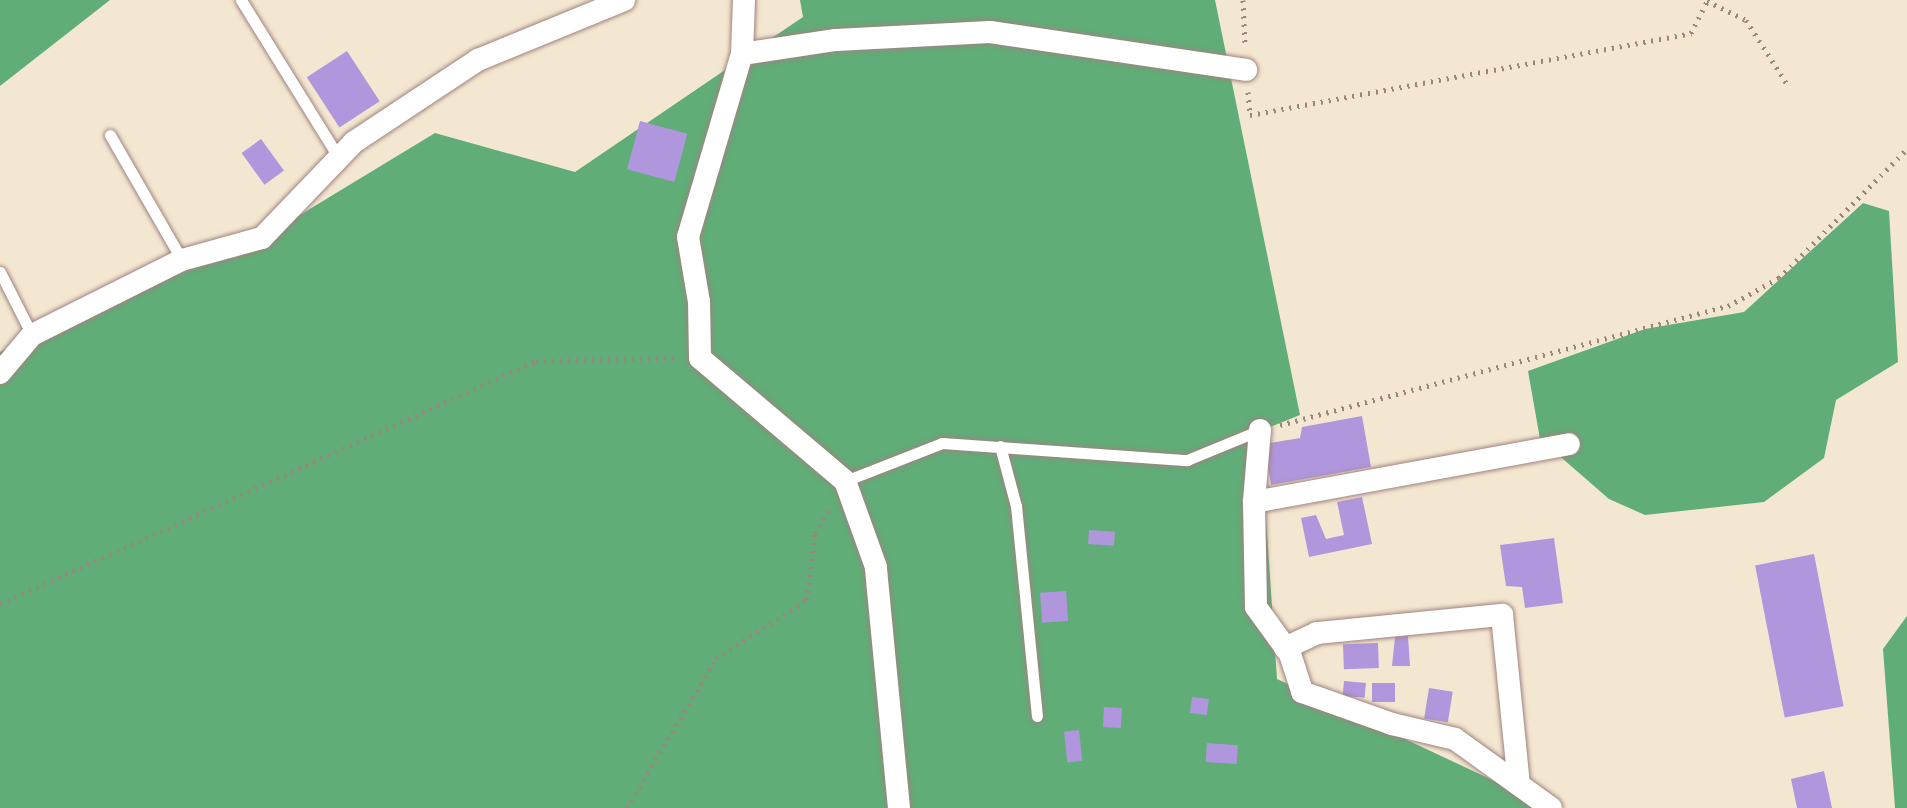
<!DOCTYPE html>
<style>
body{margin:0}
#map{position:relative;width:1907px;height:808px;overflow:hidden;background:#f4e7d1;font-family:"Sorts Mill Goudy",serif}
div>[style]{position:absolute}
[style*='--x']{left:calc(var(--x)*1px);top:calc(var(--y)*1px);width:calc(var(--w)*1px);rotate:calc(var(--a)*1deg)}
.forest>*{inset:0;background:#60ad78}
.building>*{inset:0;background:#b096dc;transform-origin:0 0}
.path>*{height:5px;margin-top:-2.5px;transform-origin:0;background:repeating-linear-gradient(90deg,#9f837e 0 2px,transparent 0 8px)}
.roads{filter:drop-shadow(0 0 2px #9f837e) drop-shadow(0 0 2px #9f837e)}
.service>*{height:11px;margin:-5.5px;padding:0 5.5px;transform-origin:5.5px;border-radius:5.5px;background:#fff}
.minor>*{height:22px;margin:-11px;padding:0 11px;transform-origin:11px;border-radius:11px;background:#fff}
span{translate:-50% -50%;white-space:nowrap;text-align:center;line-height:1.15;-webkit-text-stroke:6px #f7f3e8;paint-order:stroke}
</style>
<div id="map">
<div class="forest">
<div style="clip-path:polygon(0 0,110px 0,0 86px)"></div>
<div style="clip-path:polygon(800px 0,1215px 0,1300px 415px,1260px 431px,1277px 679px,1552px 808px,0 808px,0 352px,182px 260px,262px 238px,435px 133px,575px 172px,803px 17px)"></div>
<div style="clip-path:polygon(1863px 203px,1889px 211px,1898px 362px,1836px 400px,1824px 458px,1764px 502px,1645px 515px,1609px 499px,1540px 439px,1528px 371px,1645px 329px,1744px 312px)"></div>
<div style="clip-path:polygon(1907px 616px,1907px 808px,1895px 808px,1883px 649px)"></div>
</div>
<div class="building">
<div style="left:347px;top:51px;width:60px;height:48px;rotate:57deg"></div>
<div style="left:640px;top:121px;width:49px;height:50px;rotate:15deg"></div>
<div style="left:261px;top:139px;width:39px;height:24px;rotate:54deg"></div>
<div style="clip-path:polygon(1362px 416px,1371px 467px,1271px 485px,1264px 444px,1300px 438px,1302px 427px)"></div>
<div style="clip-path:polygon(1362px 497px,1372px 544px,1309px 557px,1301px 518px,1316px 515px,1326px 539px,1344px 535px,1337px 502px)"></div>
<div style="left:1089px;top:530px;width:26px;height:14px;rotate:4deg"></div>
<div style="clip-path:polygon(1554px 538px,1563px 603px,1525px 608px,1522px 587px,1506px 586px,1500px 545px)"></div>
<div style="left:1814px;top:554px;width:155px;height:60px;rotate:79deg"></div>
<div style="left:1066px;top:591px;width:30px;height:26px;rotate:86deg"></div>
<div style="clip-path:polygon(1408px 636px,1410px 666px,1392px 666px,1395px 637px)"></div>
<div style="left:1378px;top:643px;width:25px;height:35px;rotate:88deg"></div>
<div style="left:1344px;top:681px;width:22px;height:15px;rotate:5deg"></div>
<div style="left:1372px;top:683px;width:23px;height:19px"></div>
<div style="left:1429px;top:688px;width:24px;height:31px;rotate:9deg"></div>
<div style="left:1192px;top:697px;width:17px;height:16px;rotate:7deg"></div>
<div style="left:1104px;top:707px;width:18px;height:20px;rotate:3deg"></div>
<div style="left:1079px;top:730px;width:31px;height:15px;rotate:84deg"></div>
<div style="left:1207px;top:743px;width:31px;height:19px;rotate:4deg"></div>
<div style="clip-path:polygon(1824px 771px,1832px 808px,1797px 808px,1791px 779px)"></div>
</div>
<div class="path">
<div style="--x:1243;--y:0;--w:46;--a:87.5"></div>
<div style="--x:1707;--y:1;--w:43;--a:26"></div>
<div style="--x:1746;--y:20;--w:76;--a:57.4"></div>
<div style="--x:1248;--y:92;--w:23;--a:85"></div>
<div style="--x:1250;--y:115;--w:449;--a:-10.5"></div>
<div style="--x:1691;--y:33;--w:35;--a:-63"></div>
<div style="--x:1280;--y:425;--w:464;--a:-14.9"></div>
<div style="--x:1728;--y:306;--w:58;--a:-28.8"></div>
<div style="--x:1779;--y:278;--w:182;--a:-45.2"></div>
<div style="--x:0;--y:604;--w:589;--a:-24.39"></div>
<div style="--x:536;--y:361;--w:143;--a:-1.2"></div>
<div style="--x:627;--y:808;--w:174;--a:-59.3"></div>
<div style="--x:716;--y:658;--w:108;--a:-32.5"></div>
<div style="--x:807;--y:600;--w:67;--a:-83.2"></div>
<div style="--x:815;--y:533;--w:29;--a:-59"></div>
</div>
<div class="roads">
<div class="service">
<div style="--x:241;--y:0;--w:186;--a:58.2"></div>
<div style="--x:110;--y:135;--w:144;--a:60.1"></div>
<div style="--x:0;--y:272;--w:71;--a:63.1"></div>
<div style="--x:1000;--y:446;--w:62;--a:75.1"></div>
<div style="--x:1016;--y:506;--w:211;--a:84.3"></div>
<div style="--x:845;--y:481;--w:104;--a:-21.4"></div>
<div style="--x:942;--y:443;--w:246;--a:4"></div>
<div style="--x:1187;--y:460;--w:79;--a:-22.3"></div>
</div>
<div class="minor">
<div style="--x:742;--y:54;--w:54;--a:-87.9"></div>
<div style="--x:0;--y:373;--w:50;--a:-49.9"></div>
<div style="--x:32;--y:335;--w:168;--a:-26.6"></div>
<div style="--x:182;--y:260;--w:83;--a:-15.4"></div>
<div style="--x:262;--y:238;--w:133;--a:-46.2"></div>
<div style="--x:354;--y:142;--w:149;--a:-33.5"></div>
<div style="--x:478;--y:60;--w:158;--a:-22.3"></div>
<div style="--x:1260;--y:430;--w:72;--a:94.8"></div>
<div style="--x:1254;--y:502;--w:105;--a:88.9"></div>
<div style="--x:1256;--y:607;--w:58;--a:54.1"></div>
<div style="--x:1290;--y:654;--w:40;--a:72"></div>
<div style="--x:1302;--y:692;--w:96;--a:19.6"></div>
<div style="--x:1392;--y:724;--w:65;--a:13.4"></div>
<div style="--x:1455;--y:739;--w:118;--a:35.7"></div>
<div style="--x:1254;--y:502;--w:320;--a:-10.4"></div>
<div style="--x:1285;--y:648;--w:35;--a:-25"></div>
<div style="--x:1317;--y:633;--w:186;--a:-5.6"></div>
<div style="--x:1502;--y:615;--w:170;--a:84.3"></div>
<div style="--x:899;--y:808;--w:242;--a:-95.5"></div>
<div style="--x:876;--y:567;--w:91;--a:-109.8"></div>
<div style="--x:845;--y:481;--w:190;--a:-139.7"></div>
<div style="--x:700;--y:358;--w:56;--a:-91"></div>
<div style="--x:699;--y:302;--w:66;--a:-99.6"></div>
<div style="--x:688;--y:237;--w:191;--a:-73.6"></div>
<div style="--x:742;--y:54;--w:95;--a:-8.5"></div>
<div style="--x:836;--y:40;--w:154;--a:-3"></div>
<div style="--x:990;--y:32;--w:259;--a:8.4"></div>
</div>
</div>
</div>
